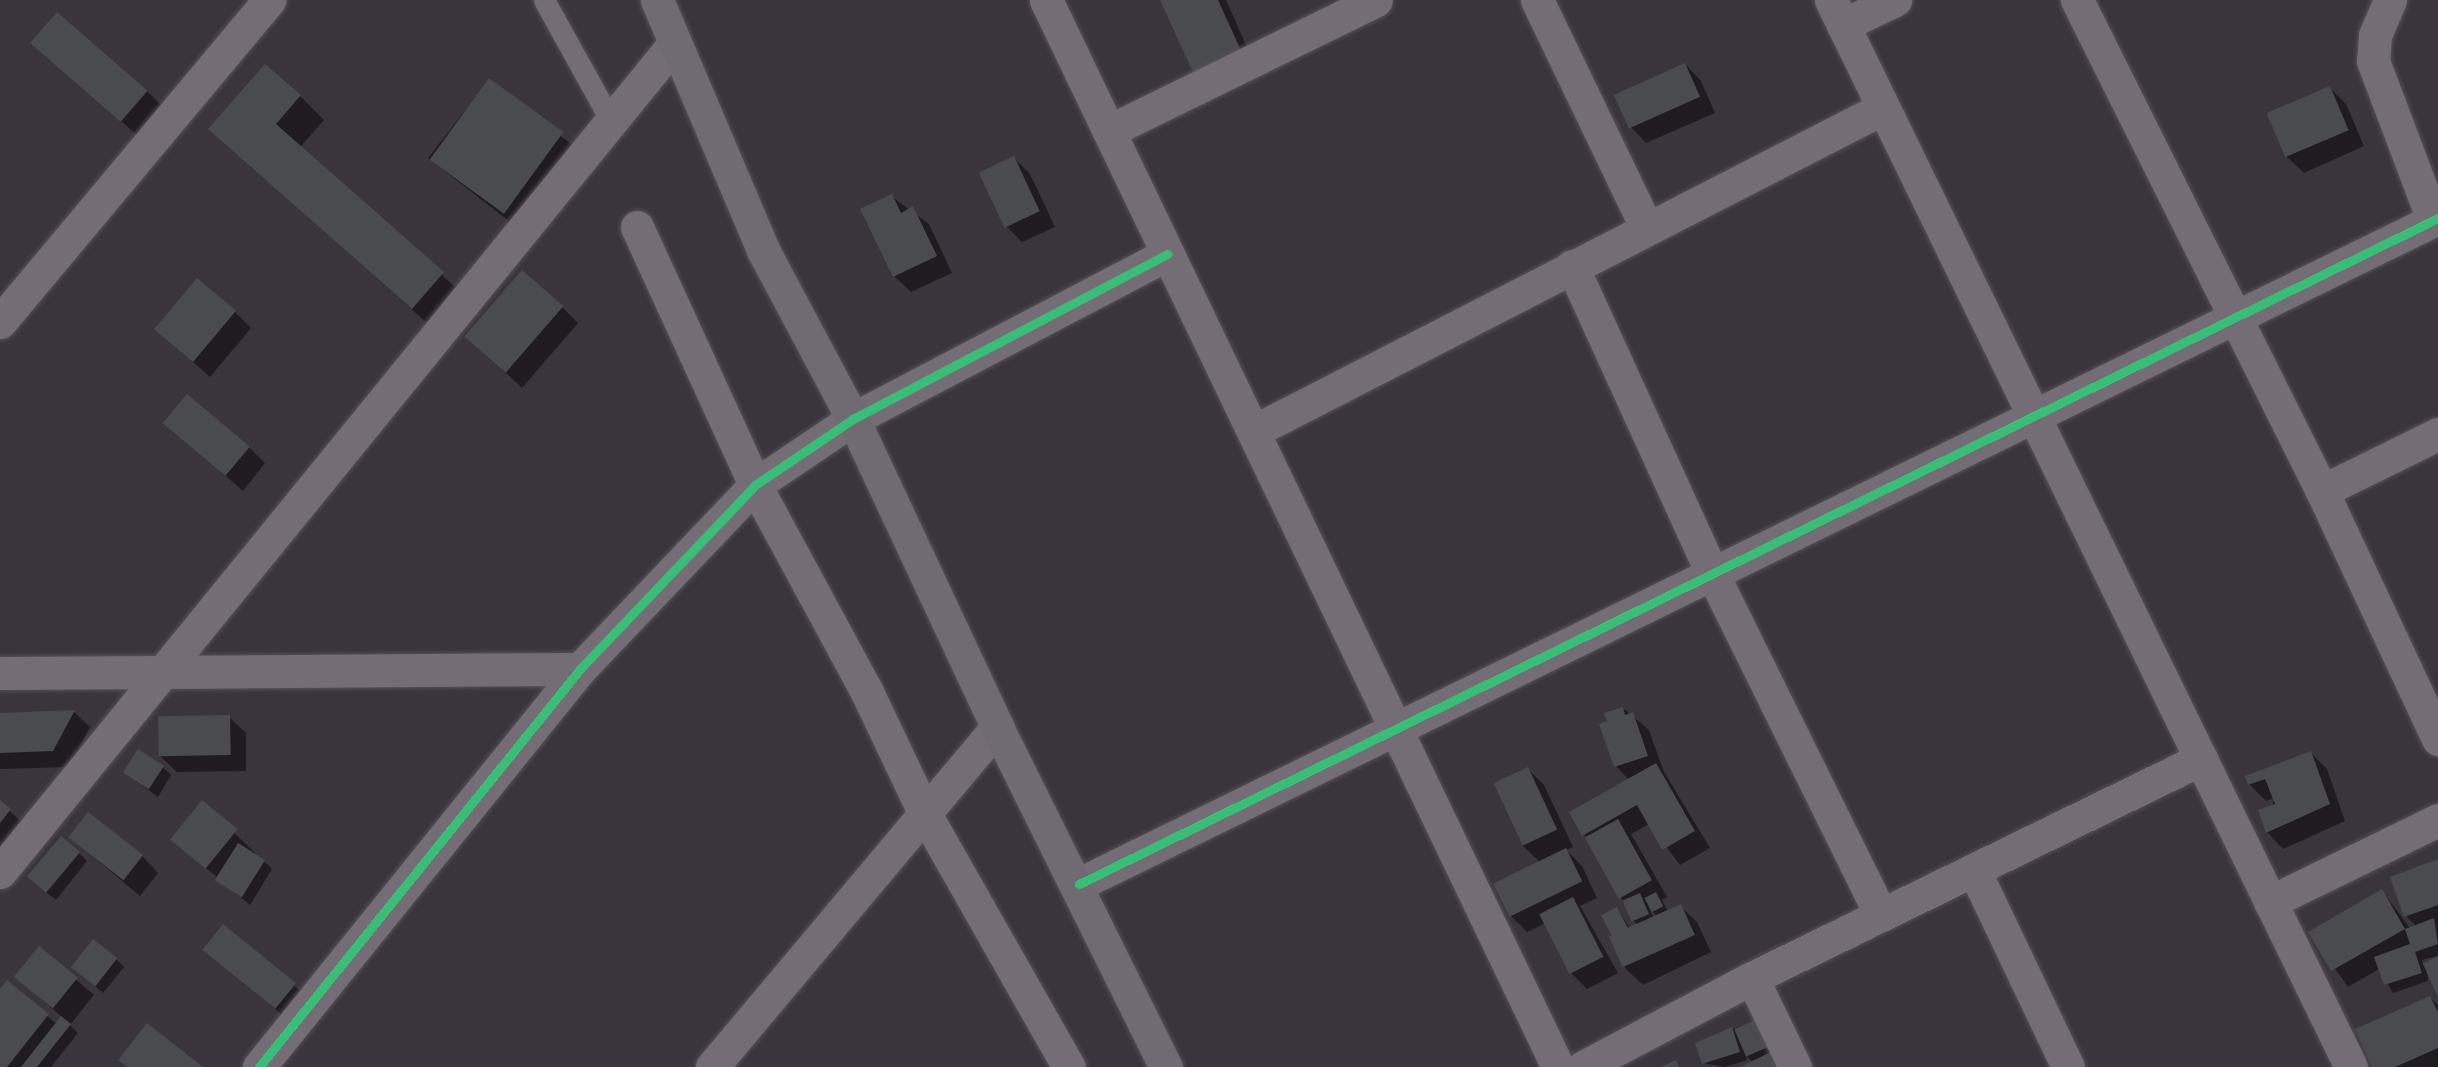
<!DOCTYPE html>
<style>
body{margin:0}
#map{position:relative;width:2438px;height:1067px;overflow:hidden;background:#3a343c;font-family:Ubuntu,sans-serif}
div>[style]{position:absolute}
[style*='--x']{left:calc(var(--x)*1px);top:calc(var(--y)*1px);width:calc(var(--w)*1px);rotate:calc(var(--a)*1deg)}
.shadow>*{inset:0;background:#0007;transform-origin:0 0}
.building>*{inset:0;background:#4a4b4f;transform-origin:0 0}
.roads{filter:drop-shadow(0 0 2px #555057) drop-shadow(0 0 2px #555057)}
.lane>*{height:21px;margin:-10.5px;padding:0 10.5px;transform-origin:10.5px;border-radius:10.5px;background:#746d76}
.street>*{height:33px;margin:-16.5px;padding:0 16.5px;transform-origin:16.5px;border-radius:16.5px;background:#746d76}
.highway>*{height:33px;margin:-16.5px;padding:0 16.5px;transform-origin:16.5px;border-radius:16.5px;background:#706a72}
.cycleway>*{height:9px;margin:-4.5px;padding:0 4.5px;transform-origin:4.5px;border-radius:4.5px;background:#3abd76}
span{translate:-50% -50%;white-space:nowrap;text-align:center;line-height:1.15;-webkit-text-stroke:5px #3c313f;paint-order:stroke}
</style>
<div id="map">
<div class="shadow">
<div style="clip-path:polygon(1162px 0,1226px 0,1259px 74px)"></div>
<div style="clip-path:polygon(32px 43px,147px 91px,163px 107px,138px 136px)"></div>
<div style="clip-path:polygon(1685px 64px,1701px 81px,1715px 113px,1646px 143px,1630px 126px,1615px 94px)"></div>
<div style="left:489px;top:80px;width:124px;height:99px;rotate:38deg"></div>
<div style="clip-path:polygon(2330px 88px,2346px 104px,2364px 146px,2304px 173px,2287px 157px)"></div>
<div style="clip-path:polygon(300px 96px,324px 120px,300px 147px,466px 297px,437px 332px,210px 129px)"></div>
<div style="clip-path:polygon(1014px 158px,1030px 174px,1055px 227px,1022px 242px,1006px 226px)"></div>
<div style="clip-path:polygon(891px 196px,929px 224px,952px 273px,911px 292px,894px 276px)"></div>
<div style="clip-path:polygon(562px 307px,578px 323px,522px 388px,487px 355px)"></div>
<div style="clip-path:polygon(235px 312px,251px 328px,210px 377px,156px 329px)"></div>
<div style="clip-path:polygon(165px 423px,249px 447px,265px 463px,243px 491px)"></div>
<div style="clip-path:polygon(evenodd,1623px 708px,1649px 730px,1664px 772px,1710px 848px,1680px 865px,1649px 824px,1631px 834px,1667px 897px,1662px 900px,1668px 912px,1680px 906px,1697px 922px,1711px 952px,1643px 985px,1626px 969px,1612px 940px,1617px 908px,1631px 930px,1638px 927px,1571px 812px,1629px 780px,1616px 766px,1608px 722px,1623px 708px,1650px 909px,1658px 917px,1654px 919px,1650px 909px)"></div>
<div style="clip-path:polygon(74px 712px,90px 727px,69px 767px,0 769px,0 714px)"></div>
<div style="clip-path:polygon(229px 717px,246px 733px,246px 771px,177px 772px,160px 756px)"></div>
<div style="clip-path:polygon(2311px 753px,2327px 769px,2345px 821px,2283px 849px,2267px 832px,2274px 798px,2266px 801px,2249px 784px)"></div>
<div style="clip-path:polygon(163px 767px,171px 775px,158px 797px,125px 773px)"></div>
<div style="clip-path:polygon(1528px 769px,1544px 785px,1573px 847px,1566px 850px,1582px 866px,1597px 898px,1580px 906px,1618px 973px,1587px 989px,1571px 973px,1546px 923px,1527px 932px,1511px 916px,1540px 862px,1523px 846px)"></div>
<div style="clip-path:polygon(0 802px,26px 826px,0 859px)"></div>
<div style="clip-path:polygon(202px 802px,272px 869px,250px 905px,173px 840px)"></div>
<div style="clip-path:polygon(70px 837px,142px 856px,158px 873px,140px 896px)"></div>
<div style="clip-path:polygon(79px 853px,87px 861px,56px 900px,37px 885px)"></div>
<div style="clip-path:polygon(2438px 861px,2438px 956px,2422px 960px,2423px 965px,2438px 958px,2438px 993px,2427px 968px,2428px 981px,2393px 993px,2379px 969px,2348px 987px,2310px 933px,2382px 891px,2410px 928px,2416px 926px,2406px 916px)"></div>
<div style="left:223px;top:926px;width:117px;height:30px;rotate:40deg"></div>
<div style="clip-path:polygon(39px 948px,94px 995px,70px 1025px,78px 1033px,51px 1067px,0 1067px,0 992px,7px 983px,57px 1024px,62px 1017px,16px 977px)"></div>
<div style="clip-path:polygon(116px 959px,124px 967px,103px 993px,73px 967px)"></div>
<div style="clip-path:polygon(2430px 998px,2438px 1005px,2438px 1067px,2374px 1067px)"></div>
<div style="clip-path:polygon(1760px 1020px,1790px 1067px,1743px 1067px,1753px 1062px,1745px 1055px,1747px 1060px,1725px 1067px,1703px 1063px,1732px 1029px)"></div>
</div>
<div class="building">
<div style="clip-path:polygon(1160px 0,1218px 0,1244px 57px,1196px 79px)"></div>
<div style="left:57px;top:12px;width:120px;height:41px;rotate:41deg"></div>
<div style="left:1685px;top:63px;width:37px;height:78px;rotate:66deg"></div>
<div style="clip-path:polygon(265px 64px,301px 95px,276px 124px,444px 272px,412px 309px,208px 129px)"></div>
<div style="left:489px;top:78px;width:92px;height:101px;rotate:36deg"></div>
<div style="left:2330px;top:86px;width:48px;height:69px;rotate:67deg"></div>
<div style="left:1014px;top:156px;width:61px;height:39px;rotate:65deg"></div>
<div style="clip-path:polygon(892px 194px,901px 213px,913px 206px,937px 256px,893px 277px,860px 209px)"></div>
<div style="left:522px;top:270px;width:55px;height:88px;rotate:41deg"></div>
<div style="left:197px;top:278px;width:51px;height:67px;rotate:40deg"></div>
<div style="left:187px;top:394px;width:82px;height:38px;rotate:40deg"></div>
<div style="clip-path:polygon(1623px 707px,1625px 715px,1633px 712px,1648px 756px,1614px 767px,1599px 724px,1607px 721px,1604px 713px)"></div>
<div style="clip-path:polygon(75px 710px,53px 751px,0 753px,0 713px)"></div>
<div style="left:230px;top:715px;width:40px;height:72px;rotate:89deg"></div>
<div style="left:138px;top:749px;width:31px;height:28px;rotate:33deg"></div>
<div style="clip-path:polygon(2311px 751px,2330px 804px,2266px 833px,2258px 810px,2275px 804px,2265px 779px,2248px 785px,2245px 776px)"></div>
<div style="clip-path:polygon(1656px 763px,1695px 831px,1662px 850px,1637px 805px,1582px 836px,1569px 812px)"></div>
<div style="left:1528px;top:767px;width:69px;height:38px;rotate:65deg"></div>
<div style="clip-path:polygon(0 800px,11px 809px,0 823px)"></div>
<div style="left:202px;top:800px;width:46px;height:51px;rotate:39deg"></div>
<div style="left:88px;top:812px;width:70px;height:32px;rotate:38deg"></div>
<div style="left:1618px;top:819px;width:70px;height:38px;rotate:61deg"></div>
<div style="left:61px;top:836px;width:25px;height:53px;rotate:40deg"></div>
<div style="left:238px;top:843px;width:32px;height:44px;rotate:32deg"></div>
<div style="left:1566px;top:848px;width:37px;height:81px;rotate:64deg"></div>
<div style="clip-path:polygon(2438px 859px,2438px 905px,2404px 917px,2390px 877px)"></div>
<div style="clip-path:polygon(2382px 889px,2405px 929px,2434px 918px,2438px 944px,2415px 952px,2422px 973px,2384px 985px,2374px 957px,2410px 944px,2405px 929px,2331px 971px,2308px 932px)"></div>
<div style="left:1656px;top:892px;width:16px;height:13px;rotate:63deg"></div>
<div style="left:1640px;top:893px;width:23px;height:19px;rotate:67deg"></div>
<div style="left:1573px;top:897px;width:67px;height:38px;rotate:63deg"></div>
<div style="left:1681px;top:904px;width:34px;height:79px;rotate:66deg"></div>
<div style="left:1617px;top:907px;width:24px;height:18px;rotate:62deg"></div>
<div style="left:223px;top:924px;width:94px;height:33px;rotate:39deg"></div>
<div style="left:93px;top:939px;width:31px;height:36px;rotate:38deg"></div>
<div style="left:39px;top:946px;width:50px;height:40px;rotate:39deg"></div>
<div style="clip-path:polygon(2438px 956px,2438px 997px,2423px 964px)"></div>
<div style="clip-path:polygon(7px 980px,49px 1014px,7px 1067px,0 1067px,0 989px)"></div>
<div style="clip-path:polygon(2430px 996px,2438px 1012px,2438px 1048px,2395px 1067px,2372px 1067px,2355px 1029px)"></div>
<div style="clip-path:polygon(61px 1016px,71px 1024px,37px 1067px,21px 1067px)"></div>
<div style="left:1760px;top:1018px;width:30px;height:28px;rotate:67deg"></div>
<div style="clip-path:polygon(147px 1023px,203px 1067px,127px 1067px,118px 1060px)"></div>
<div style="clip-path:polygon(1732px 1027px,1740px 1052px,1702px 1064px,1695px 1043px)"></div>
<div style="clip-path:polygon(1775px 1050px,1784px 1067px,1740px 1067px)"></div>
<div style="clip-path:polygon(1676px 1060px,1679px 1067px,1661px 1067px)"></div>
</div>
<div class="roads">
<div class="lane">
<div style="--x:544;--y:0;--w:138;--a:61"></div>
</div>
<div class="street">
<div style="--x:1046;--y:0;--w:1183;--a:64.37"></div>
<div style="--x:1537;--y:0;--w:254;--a:64.3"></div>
<div style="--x:1831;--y:0;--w:1187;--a:64.02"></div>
<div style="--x:2077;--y:0;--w:549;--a:63.48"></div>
<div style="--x:2322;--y:491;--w:274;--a:64.9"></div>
<div style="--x:2390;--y:0;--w:38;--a:113"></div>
<div style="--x:2375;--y:35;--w:26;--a:94"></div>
<div style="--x:2373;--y:61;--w:170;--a:69.3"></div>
<div style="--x:1843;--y:25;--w:58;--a:-25.7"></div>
<div style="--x:1109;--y:131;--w:297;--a:-26.1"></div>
<div style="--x:637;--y:227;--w:284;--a:65.4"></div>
<div style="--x:755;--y:485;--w:233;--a:61.6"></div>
<div style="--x:866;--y:690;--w:137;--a:64.6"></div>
<div style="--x:925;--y:814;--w:291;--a:60.4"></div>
<div style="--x:1572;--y:266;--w:337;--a:65.5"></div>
<div style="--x:1712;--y:573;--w:381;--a:63.7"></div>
<div style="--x:0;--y:322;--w:420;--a:-50.1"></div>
<div style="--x:1256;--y:430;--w:705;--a:-27.18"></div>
<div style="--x:2322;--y:491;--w:129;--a:-26.2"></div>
<div style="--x:0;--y:673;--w:580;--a:-0.4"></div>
<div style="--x:1974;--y:870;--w:218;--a:64.5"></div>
<div style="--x:0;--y:872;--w:1068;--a:-50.85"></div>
<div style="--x:1079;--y:884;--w:1513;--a:-26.11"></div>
<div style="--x:2270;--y:902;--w:187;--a:-26"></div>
<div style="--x:1752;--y:978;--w:99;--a:64.2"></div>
<div style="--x:259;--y:1067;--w:511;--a:-51.11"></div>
<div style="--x:580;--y:669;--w:254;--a:-46.4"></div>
<div style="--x:755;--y:485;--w:118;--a:-34"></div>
<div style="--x:853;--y:419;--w:355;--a:-27.7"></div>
<div style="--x:712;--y:1067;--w:444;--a:-50"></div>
<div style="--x:1583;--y:1067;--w:191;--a:-27.8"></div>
<div style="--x:1752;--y:978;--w:500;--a:-26"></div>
</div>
<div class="highway">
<div style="--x:657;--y:0;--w:272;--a:67"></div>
<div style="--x:763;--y:250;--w:191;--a:62"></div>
<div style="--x:853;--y:419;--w:340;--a:64.9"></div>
<div style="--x:997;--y:727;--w:380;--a:63.6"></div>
</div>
</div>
<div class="cycleway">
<div style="--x:1079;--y:884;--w:1513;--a:-26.11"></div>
<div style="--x:259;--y:1067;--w:511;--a:-51.11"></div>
<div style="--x:580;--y:669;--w:254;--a:-46.4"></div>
<div style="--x:755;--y:485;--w:118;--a:-34"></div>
<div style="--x:853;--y:419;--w:355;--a:-27.7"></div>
</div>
</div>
